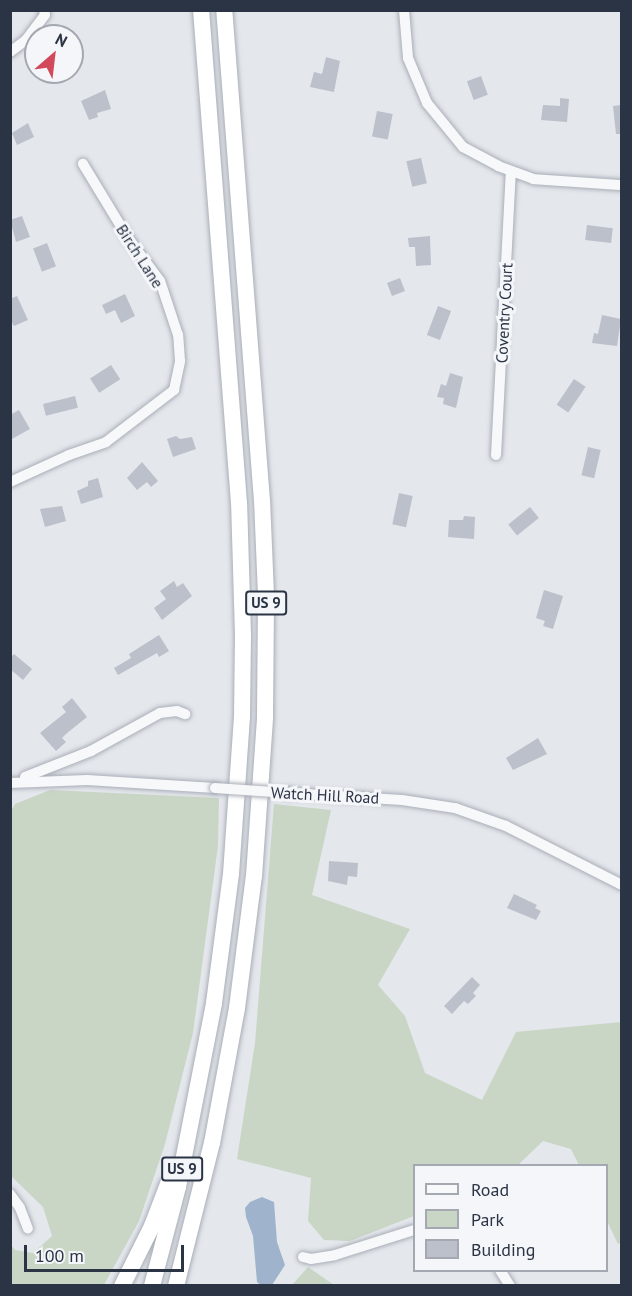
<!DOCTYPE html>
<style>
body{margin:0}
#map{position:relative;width:632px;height:1296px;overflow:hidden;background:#e4e7ec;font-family:"PT Sans",sans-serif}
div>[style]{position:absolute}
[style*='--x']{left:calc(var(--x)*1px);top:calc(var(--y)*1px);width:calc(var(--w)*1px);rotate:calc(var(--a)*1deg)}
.green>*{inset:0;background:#c9d6c5}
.water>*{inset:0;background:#9fb4cc}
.building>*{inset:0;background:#bbc0ca;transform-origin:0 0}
.roads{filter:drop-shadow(0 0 2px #a9aeb7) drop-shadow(0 0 2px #a9aeb7)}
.minor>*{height:10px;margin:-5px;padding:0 5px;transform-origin:5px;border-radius:5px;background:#f7f8fa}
.highway>*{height:16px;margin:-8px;padding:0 8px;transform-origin:8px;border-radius:8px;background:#fff}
.bridges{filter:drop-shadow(0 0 2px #a9aeb7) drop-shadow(0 0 2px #a9aeb7)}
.minor-bridge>*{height:10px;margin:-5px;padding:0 5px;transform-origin:5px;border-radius:5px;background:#f7f8fa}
span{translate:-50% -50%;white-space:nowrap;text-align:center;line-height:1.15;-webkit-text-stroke:6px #f4f6f9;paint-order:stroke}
.shield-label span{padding:2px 4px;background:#f4f6f9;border:2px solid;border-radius:4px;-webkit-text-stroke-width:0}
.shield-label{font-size:15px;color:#2b3445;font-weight:700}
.street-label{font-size:16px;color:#2b3445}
.frame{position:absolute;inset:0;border:12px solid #2b3445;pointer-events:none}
.legend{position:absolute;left:413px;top:1164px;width:195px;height:108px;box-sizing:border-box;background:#f4f6f9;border:2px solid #a4a8b1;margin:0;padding:8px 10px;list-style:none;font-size:18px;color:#2b3445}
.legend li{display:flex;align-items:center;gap:12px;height:30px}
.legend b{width:30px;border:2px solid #a4a8b1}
.north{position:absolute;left:24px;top:24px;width:60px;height:60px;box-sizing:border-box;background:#f4f6f9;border:2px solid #a4a8b1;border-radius:50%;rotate:28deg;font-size:16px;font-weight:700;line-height:24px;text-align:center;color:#2b3445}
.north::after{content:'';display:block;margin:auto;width:21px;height:27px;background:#d1495b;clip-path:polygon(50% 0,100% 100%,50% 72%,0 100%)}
.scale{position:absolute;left:24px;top:1245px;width:160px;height:27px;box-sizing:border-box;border:3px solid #2b3445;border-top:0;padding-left:8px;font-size:18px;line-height:21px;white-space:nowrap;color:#2b3445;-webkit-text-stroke:4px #f4f6f9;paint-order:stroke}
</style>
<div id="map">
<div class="green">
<div style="clip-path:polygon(50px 790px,219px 798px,218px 846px,193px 1033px,165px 1144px,139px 1221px,104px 1285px,11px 1285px,11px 1245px,15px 1250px,33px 1253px,52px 1236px,43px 1207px,11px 1176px,11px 811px,15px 804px)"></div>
<div style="clip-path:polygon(274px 804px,331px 810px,312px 895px,410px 929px,378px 985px,405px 1016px,425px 1073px,482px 1100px,516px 1032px,621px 1022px,621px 1242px,618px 1244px,607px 1221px,606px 1166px,579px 1165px,571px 1149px,543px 1141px,518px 1165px,414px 1166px,414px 1216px,350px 1241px,324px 1240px,308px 1221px,311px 1178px,237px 1159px,255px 1043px)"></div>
<div style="clip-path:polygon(308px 1267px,334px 1285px,292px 1285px)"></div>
</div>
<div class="water">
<div style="clip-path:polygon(262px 1197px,274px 1202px,277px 1242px,285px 1265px,272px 1285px,261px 1285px,257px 1282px,253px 1236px,246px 1217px,245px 1208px,250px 1202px)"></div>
</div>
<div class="building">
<div style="clip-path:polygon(326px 57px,340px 61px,334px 92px,310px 87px,314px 72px,322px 74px)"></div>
<div style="left:481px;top:76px;width:20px;height:15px;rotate:70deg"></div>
<div style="clip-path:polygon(105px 90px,111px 109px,97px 113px,98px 117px,89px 120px,81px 101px)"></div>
<div style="clip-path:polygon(560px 98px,569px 99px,567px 122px,541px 120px,543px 105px,560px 106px)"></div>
<div style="clip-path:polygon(621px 105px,621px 134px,616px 134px,613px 106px)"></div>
<div style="left:377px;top:111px;width:16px;height:26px;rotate:11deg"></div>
<div style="clip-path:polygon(28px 123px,34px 137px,17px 145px,12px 133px)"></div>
<div style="left:421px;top:158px;width:26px;height:15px;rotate:77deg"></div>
<div style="clip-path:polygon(22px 216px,30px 237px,16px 242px,10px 220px)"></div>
<div style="left:587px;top:225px;width:26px;height:15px;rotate:7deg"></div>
<div style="clip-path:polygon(430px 236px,431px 265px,416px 266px,415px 247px,409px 247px,408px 238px)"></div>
<div style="left:47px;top:243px;width:25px;height:15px;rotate:69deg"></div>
<div style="left:400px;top:278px;width:14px;height:14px;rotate:69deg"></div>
<div style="clip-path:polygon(125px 294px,135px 316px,121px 323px,115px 310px,106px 314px,102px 305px)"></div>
<div style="clip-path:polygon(17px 296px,28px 320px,14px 326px,10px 319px,10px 299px)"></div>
<div style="left:438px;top:306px;width:14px;height:31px;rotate:21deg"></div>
<div style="clip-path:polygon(602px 315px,621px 319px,617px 346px,592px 343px,594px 333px,598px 334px)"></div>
<div style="left:111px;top:365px;width:17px;height:25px;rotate:57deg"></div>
<div style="clip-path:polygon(450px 373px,463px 377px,456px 408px,443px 404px,444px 398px,437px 397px,441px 384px,446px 386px)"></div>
<div style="left:574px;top:379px;width:14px;height:31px;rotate:34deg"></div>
<div style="left:75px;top:396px;width:12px;height:33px;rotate:76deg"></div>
<div style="clip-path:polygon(19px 410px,30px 429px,10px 440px,10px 415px)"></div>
<div style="clip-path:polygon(176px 436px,180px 439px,192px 437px,196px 449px,173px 457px,167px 439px)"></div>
<div style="left:588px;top:447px;width:13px;height:29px;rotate:13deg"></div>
<div style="clip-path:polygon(142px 462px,158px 481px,151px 487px,147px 482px,137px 490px,127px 478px)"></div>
<div style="clip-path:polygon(98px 478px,103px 497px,81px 504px,77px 491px,88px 486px,88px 481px)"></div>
<div style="left:399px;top:493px;width:14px;height:32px;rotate:12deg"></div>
<div style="clip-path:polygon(62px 506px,66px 521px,45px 527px,40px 509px)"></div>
<div style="left:530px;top:507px;width:14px;height:28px;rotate:51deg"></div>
<div style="clip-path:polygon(464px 516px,475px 517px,474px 539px,448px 537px,449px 520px,463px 520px)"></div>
<div style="clip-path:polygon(174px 581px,177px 587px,183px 583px,192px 596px,162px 620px,154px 608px,166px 599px,160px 591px)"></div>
<div style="clip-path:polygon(544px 590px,563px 596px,553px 629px,543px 626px,545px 621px,536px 618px)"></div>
<div style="clip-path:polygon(159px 635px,169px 651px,159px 657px,157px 653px,118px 675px,114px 668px,131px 658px,129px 654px)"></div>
<div style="clip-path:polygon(14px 654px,32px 669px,23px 680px,10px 669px,10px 658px)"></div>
<div style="clip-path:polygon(72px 698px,87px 717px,66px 734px,62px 738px,66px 742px,56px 751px,40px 733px,66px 712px,62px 707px)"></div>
<div style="clip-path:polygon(538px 738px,547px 754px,513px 770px,506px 758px)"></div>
<div style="clip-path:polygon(329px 861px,358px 863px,357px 877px,348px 876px,347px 885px,328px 881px)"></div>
<div style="clip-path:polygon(514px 894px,537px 905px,535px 908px,541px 911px,536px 920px,507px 908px)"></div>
<div style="clip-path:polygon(472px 977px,480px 985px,473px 993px,476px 996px,468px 1004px,464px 1001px,452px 1014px,444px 1006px)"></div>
</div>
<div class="roads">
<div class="minor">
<div style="--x:404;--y:10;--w:48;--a:85.2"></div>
<div style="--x:408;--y:58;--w:49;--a:67.1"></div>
<div style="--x:427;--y:103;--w:57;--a:50.7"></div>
<div style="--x:463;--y:147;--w:40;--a:28"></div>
<div style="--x:498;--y:166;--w:37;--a:20"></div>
<div style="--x:533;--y:179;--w:89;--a:3.9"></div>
<div style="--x:10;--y:52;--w:20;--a:-37"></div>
<div style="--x:26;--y:40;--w:31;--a:-53"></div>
<div style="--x:45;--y:15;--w:5;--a:-101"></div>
<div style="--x:496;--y:455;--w:284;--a:-87"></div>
<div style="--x:10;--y:482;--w:65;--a:-24.6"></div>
<div style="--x:69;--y:455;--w:39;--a:-19"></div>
<div style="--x:106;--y:442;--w:86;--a:-37.4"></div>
<div style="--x:174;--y:390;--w:30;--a:-78"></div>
<div style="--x:180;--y:361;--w:26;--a:-94"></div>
<div style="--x:178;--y:335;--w:57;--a:-108.4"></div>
<div style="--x:160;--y:281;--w:54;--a:-126.7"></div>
<div style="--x:128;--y:238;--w:87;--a:-121.3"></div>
<div style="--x:25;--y:777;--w:71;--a:-21.5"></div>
<div style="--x:91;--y:751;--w:79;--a:-28.8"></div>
<div style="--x:160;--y:713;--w:17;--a:-7"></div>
<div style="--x:177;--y:711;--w:9;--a:21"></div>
<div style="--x:10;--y:783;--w:77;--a:-2.2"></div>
<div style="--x:87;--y:780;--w:128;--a:3.6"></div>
<div style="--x:288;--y:793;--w:114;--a:3.5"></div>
<div style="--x:402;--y:800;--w:54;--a:8.6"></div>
<div style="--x:455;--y:808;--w:54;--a:19.4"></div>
<div style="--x:506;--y:826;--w:130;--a:27"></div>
<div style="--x:10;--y:1194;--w:17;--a:54"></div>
<div style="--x:20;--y:1208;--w:22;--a:69"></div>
<div style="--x:303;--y:1257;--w:8;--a:14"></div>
<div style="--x:311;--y:1259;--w:24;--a:-9"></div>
<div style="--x:335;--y:1255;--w:83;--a:-17.6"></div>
<div style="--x:500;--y:1270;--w:19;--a:58"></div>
</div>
<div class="highway">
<div style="--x:122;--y:1286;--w:67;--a:-63.4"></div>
<div style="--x:152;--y:1226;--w:45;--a:-69.1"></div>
<div style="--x:152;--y:1286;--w:102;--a:-75.3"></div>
<div style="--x:178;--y:1187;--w:187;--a:-78.9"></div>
<div style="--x:214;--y:1003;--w:130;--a:-82.5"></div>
<div style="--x:231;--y:874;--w:157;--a:-86"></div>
<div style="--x:242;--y:717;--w:82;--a:-89.3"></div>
<div style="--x:243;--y:635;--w:132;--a:-91.7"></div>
<div style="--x:239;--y:503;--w:494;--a:-94.4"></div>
<div style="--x:176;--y:1286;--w:147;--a:-75.9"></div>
<div style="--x:212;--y:1143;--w:137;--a:-79.5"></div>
<div style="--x:237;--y:1008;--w:133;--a:-82.7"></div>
<div style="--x:254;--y:876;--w:159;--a:-86"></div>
<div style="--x:265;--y:717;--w:122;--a:-89.5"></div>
<div style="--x:266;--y:595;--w:94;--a:-92.4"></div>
<div style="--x:262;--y:501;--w:492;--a:-94.4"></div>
</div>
</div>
<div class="bridges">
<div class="minor-bridge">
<div style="--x:215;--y:788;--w:73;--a:3.9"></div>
</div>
</div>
<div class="shield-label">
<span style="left:266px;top:603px">US 9</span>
<span style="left:182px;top:1169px">US 9</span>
</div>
<div class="street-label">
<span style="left:140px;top:256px;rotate:57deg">Birch Lane</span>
<span style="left:504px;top:313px;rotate:-87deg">Coventry Court</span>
<span style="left:325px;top:795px;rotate:3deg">Watch Hill Road</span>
</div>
<div class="frame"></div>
<ul class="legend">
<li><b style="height:8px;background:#f7f8fa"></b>Road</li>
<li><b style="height:16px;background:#c9d6c5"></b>Park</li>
<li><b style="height:16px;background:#bbc0ca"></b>Building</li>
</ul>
<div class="north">N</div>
<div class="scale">100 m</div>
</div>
